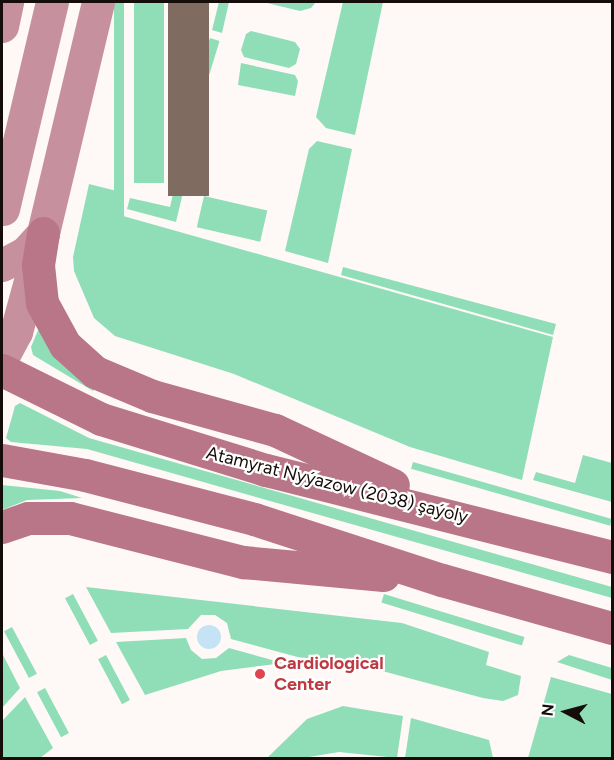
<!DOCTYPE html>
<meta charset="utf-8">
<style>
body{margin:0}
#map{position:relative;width:614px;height:760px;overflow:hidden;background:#fef9f6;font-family:Figtree,sans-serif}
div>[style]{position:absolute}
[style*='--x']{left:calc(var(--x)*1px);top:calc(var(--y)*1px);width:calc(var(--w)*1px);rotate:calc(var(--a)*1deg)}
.green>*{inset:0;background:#8fdeb7;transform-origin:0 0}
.water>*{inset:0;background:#c4e3f5}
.round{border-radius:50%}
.building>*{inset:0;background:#7f6b60;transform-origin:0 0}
.secondary>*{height:33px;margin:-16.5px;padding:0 16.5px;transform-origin:16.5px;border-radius:16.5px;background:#c7909e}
.primary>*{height:33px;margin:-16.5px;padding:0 16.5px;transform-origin:16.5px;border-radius:16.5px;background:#b97688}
.dots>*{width:16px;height:16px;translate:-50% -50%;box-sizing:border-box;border:3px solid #fff;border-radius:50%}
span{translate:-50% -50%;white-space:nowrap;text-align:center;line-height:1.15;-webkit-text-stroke:4.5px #fff;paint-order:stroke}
.street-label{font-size:18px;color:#140d09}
.health-label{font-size:18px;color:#be3a42;font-weight:700}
.left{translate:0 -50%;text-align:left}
.frame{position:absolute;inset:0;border:3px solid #140d09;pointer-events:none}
.north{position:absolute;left:536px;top:682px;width:60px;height:60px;-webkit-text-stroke:4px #fff;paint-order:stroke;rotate:276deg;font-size:16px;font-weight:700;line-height:24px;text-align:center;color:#140d09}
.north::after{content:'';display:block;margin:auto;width:21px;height:27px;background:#140d09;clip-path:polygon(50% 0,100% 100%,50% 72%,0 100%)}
</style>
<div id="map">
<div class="green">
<div style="left:114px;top:2px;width:10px;height:234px"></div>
<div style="left:134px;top:2px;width:30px;height:181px"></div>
<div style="clip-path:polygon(219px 2px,229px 2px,222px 33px,212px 30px)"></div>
<div style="clip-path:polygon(263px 2px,316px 2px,311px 8px,300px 11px)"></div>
<div style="clip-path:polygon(343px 2px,383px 2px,355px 135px,326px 128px,316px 117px)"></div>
<div style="clip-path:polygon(251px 31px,295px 42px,300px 49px,296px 64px,289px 68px,244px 57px,241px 50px,246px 34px)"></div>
<div style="left:210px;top:38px;width:10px;height:61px;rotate:17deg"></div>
<div style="clip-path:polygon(241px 63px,295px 75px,298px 81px,295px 96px,238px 85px)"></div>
<div style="left:194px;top:105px;width:10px;height:52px;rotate:11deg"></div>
<div style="clip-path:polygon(317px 141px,352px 149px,328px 263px,285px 251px,309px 149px)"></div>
<div style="clip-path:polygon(180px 164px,189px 167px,176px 222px,127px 209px,130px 198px,170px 207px)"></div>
<div style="clip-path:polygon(89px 184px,121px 192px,116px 214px,553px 337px,522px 480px,410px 447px,234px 374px,115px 336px,94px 318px,74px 271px,73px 257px)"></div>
<div style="left:204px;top:196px;width:65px;height:32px;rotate:13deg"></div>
<div style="clip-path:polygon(343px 267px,556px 324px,553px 335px,341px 275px)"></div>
<div style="clip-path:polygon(39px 328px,95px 389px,93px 391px,33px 355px,31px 347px)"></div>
<div style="clip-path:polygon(20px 403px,89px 438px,612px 587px,612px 598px,87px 449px,11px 442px,6px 438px,15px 406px)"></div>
<div style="clip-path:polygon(583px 455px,612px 463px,612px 502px,533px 480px,536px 472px,575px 483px)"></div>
<div style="left:413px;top:462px;width:207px;height:7px;rotate:16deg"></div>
<div style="clip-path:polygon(2px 485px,60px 491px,82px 498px,27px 500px,2px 510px)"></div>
<div style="clip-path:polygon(86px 587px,402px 623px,489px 652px,486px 665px,521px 676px,518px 695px,503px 701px,483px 698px,371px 668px,320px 663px,231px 639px,227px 623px,215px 615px,201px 615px,188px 629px,111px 633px)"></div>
<div style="left:73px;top:594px;width:53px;height:9px;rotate:62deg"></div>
<div style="left:384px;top:594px;width:147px;height:9px;rotate:17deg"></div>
<div style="left:12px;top:627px;width:53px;height:9px;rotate:62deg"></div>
<div style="clip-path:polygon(186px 638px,191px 650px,202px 659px,216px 658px,229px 648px,283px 663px,221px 671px,145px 695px,116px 642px)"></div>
<div style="clip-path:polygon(2px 653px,20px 688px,2px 708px)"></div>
<div style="left:106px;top:655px;width:51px;height:9px;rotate:62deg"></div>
<div style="clip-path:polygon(569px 655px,612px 668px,612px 680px,557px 662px)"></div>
<div style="clip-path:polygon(551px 677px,612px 694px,612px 758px,528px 758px)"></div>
<div style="left:45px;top:688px;width:51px;height:9px;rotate:62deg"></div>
<div style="clip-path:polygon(25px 697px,53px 748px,40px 758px,2px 758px,2px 721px)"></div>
<div style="clip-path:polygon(343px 706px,403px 716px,397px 758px,339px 752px,303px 758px,267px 758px,307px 719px)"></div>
<div style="clip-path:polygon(411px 718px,489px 740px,493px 758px,405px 758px)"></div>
</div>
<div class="water">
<div class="round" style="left:197px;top:625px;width:24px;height:24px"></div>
</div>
<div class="building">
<div style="left:168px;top:2px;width:41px;height:194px"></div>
</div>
<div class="secondary">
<div style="--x:2;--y:26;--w:25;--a:-78"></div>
<div style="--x:3;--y:209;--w:213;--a:-76.7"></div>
<div style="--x:2;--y:265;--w:27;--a:-28"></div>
<div style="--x:26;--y:252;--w:25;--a:-48"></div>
<div style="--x:2;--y:358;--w:30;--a:-62"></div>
<div style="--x:16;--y:332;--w:103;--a:-74.7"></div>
<div style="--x:43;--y:233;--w:237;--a:-76.6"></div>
</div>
<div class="primary">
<div style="--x:43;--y:233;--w:32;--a:99"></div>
<div style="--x:38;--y:265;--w:38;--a:84"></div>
<div style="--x:42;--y:303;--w:48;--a:61.3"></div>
<div style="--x:65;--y:345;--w:40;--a:42"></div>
<div style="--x:95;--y:372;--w:62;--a:22.8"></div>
<div style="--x:152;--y:396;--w:128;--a:15.5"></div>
<div style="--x:275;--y:430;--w:130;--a:25"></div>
<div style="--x:2;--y:370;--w:110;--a:26.3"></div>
<div style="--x:101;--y:419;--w:173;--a:17.2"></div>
<div style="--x:266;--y:470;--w:357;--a:14.1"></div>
<div style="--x:2;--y:460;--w:84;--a:10.2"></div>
<div style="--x:85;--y:475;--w:175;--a:14.6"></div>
<div style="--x:254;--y:519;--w:198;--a:18"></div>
<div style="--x:442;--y:580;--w:177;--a:15.8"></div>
<div style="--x:2;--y:527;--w:28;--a:-19"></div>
<div style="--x:28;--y:518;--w:42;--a:0"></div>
<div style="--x:70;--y:518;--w:179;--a:14.3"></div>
<div style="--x:243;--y:562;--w:141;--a:5.3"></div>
</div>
<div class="dots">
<div style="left:260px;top:674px;background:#e0444e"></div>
</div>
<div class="street-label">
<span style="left:337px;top:485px;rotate:14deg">Atamyrat Nyýazow (2038) şaýoly</span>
</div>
<div class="health-label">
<span class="left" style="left:274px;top:674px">Cardiological<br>Center</span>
</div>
<div class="frame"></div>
<div class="north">N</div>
</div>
